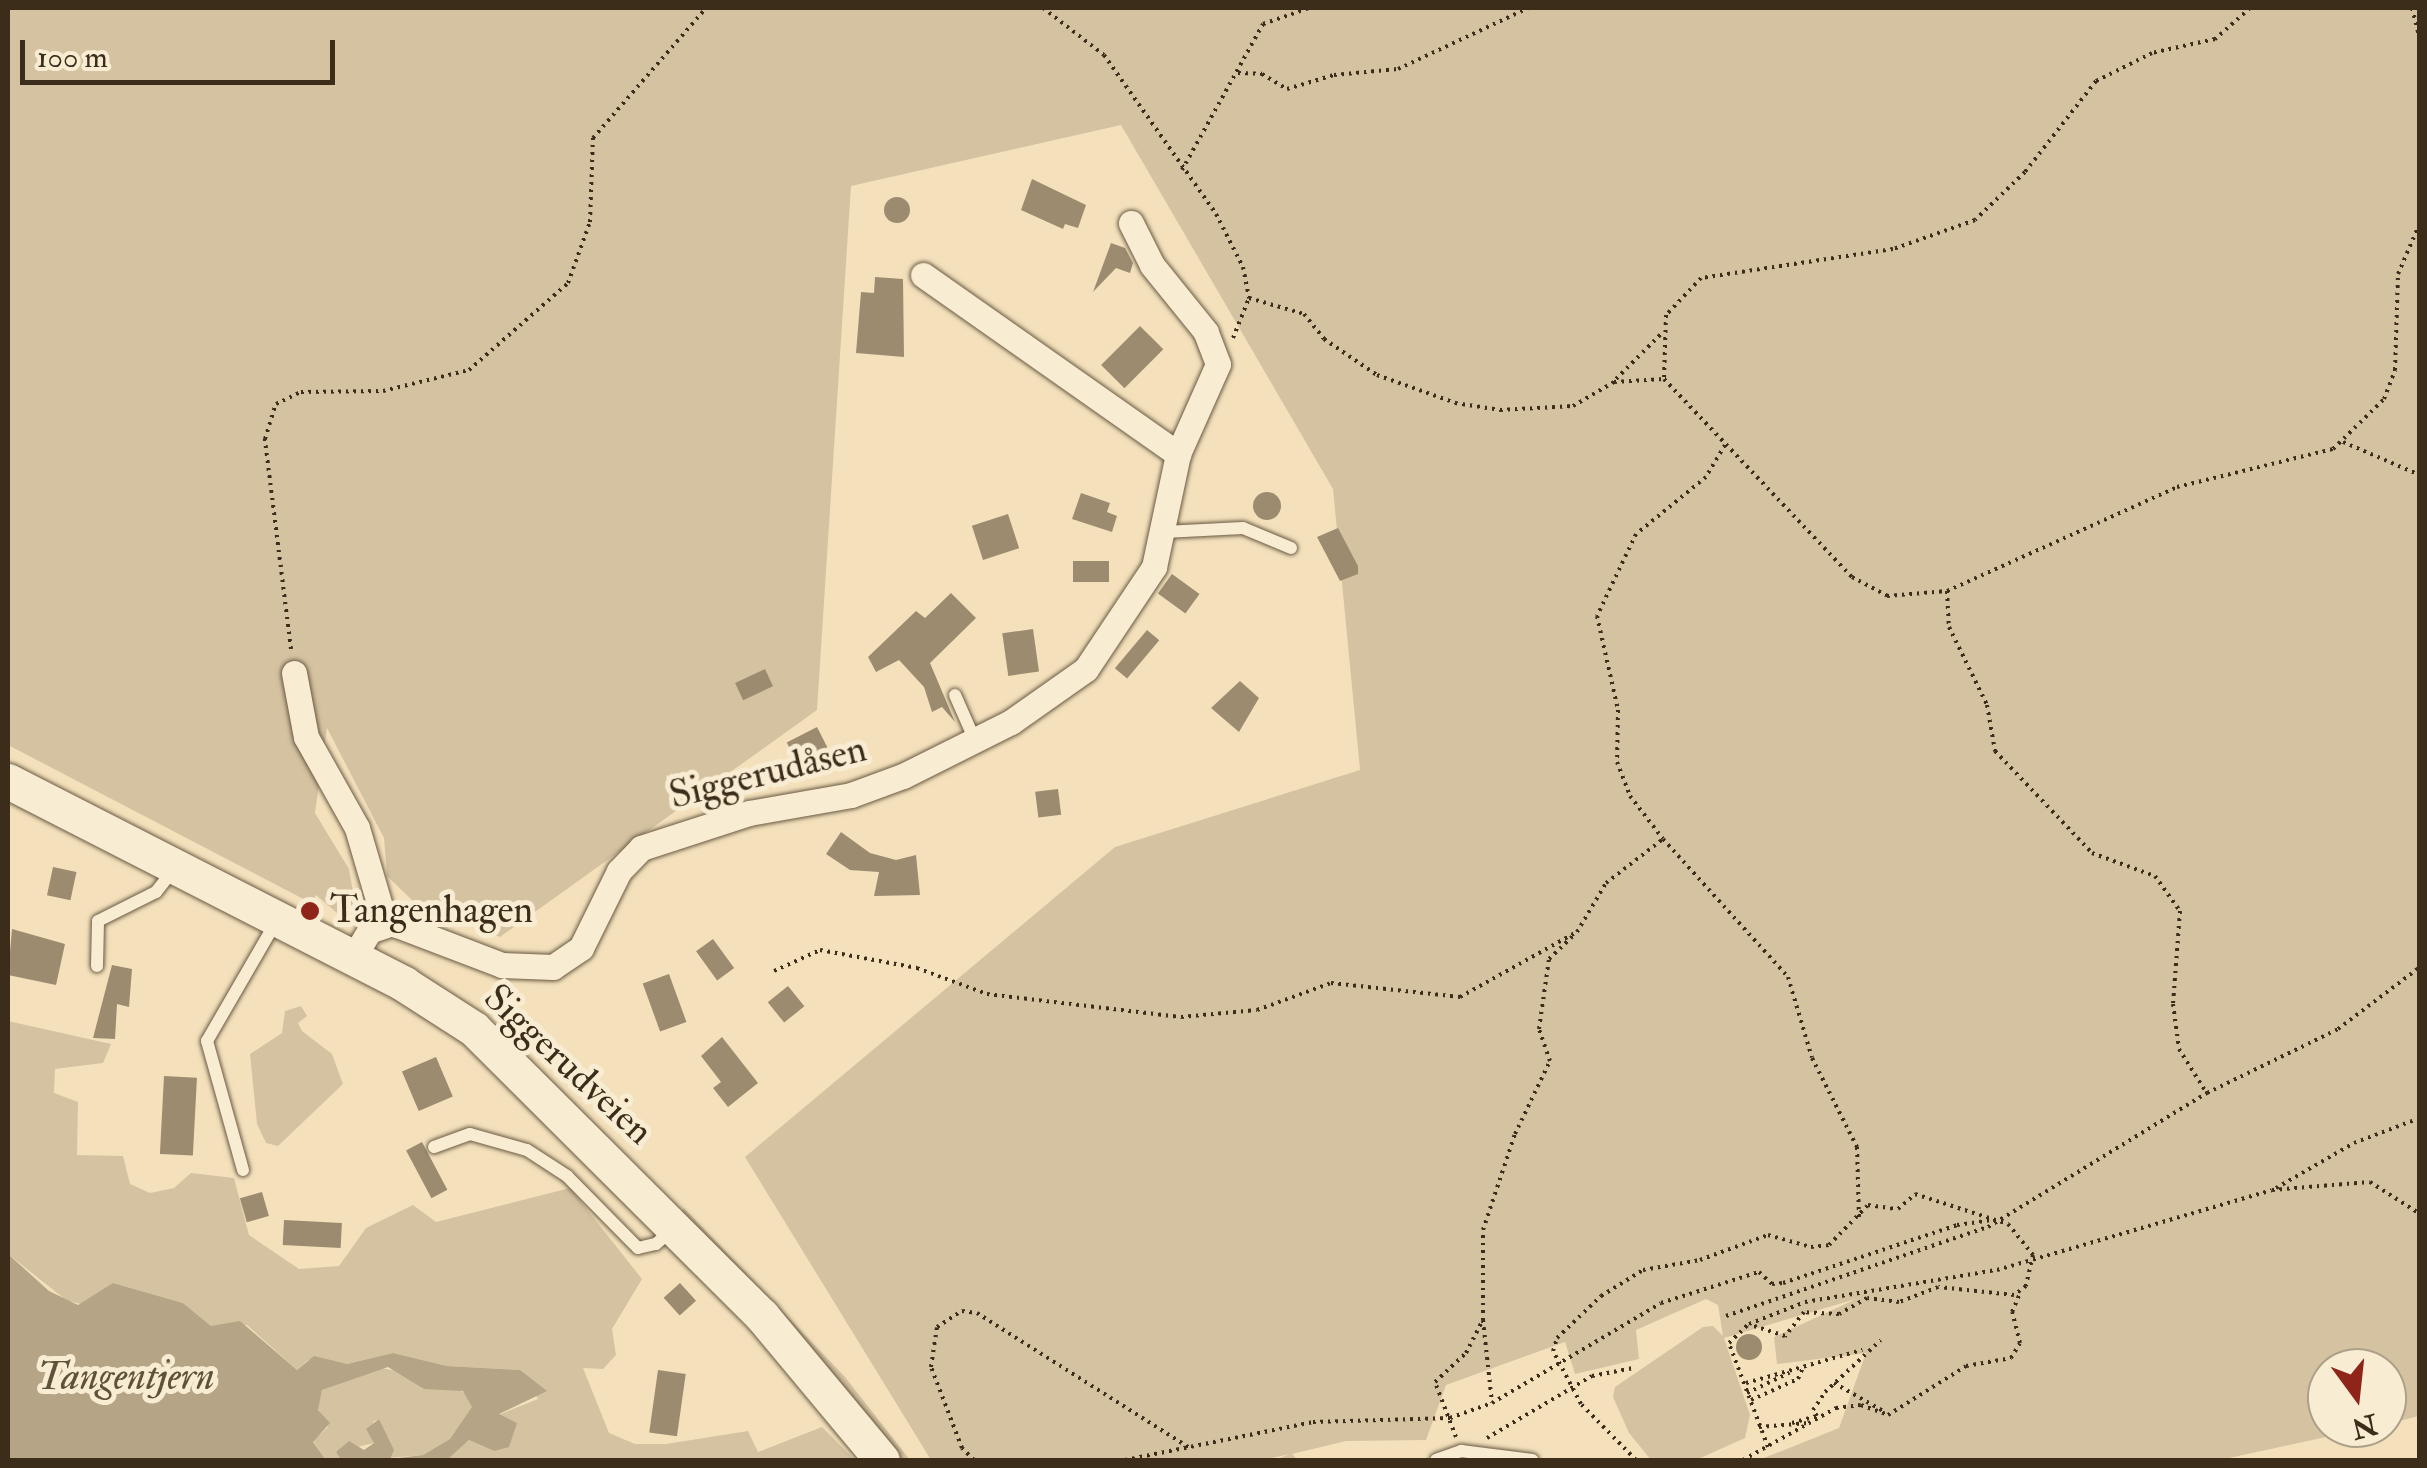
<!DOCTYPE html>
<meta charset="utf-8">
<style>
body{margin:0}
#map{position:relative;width:2427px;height:1468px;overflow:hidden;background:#f4e1bc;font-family:"IM FELL Double Pica",serif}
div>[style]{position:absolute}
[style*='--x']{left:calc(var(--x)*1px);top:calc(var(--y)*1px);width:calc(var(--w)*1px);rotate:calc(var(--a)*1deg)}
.green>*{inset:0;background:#d5c2a1}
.water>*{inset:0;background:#b5a485}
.building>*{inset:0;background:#9c8b6f;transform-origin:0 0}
.round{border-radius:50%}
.path>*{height:4px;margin-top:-2px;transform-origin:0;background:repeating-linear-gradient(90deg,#3c2d1b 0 2.5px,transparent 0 7.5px)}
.roads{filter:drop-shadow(0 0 2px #6a5a43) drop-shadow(0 0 2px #6a5a43)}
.lane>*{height:12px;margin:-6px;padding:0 6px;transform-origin:6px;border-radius:6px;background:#f8ecd3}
.street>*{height:25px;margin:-12.5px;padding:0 12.5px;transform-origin:12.5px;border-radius:12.5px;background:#f8ecd3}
.secondary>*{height:35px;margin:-17.5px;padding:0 17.5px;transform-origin:17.5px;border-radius:17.5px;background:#f8ecd3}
.dots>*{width:28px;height:28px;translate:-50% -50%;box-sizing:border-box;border:5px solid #f8ecd3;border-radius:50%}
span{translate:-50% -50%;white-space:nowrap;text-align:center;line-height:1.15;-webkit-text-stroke:10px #f8ecd3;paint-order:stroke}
.street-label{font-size:38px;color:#3c2d1b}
.poi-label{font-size:38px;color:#3c2d1b}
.left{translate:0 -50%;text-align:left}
.water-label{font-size:40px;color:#60513b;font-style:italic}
.frame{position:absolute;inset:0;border:10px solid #3c2d1b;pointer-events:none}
.north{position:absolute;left:2307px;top:1348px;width:100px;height:100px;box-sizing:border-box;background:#f8ecd3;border:2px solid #ada089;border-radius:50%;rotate:165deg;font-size:28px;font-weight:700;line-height:40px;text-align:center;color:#3c2d1b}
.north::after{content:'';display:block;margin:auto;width:35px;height:45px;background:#8f2418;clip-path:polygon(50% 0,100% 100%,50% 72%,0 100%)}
.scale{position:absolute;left:20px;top:40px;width:315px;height:45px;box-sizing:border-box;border:5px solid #3c2d1b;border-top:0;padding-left:12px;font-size:30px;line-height:35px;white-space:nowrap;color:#3c2d1b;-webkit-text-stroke:8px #f8ecd3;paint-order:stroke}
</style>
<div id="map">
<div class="green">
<div style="clip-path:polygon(8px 8px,2419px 8px,2419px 1416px,2387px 1424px,2387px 1368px,2327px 1368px,2327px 1428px,2367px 1428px,2220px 1460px,1759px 1460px,1839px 1428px,1866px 1353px,1777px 1364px,1774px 1337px,1856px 1299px,1724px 1338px,1750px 1415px,1745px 1438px,1696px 1460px,1651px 1460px,1629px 1433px,1613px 1397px,1615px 1387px,1703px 1327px,1713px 1326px,1723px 1336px,1718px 1305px,1706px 1299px,1636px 1330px,1639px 1359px,1575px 1374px,1565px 1342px,1446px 1385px,1426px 1440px,1346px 1441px,1292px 1454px,1298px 1460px,1275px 1460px,1290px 1454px,1263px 1460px,931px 1460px,745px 1157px,1115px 847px,1360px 770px,1333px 489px,1121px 125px,851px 186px,817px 710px,500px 937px,413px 901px,387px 876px,384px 838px,327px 728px,315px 813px,349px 869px,358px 920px,343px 918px,316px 895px,311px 903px,8px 745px)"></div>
<div style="clip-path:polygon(301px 1006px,307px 1016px,298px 1023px,302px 1031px,332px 1054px,343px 1084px,278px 1146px,266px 1143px,257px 1124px,250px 1054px,282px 1033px,285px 1011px)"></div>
<div style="clip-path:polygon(8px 1021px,111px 1044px,103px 1063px,55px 1069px,54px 1093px,78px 1102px,77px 1155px,123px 1156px,130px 1184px,150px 1193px,174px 1188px,191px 1173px,234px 1178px,249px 1235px,299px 1269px,339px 1266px,366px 1228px,413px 1205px,436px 1222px,570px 1188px,642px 1279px,612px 1329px,616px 1355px,603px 1369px,583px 1368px,609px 1433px,635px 1444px,666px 1444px,748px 1431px,758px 1452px,822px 1427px,855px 1460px,447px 1460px,469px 1440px,494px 1451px,503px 1418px,498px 1415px,538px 1399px,520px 1370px,447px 1366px,393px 1353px,347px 1364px,308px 1360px,297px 1370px,247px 1325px,211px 1326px,183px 1303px,113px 1283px,84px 1305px,66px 1300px,8px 1254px)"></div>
<div style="clip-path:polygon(684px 1208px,845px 1377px,910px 1460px,897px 1460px,679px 1215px)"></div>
<div style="clip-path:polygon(381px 1368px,403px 1372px,424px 1389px,454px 1387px,468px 1395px,473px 1407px,450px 1439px,423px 1455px,389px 1458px,393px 1451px,379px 1419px,373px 1422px,374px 1443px,336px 1452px,341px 1460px,326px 1460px,313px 1441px,328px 1427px,318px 1409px,322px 1390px)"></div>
</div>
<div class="water">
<div style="clip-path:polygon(8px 1254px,49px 1291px,78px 1305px,113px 1283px,183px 1303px,211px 1326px,240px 1321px,297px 1370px,314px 1356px,347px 1364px,393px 1353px,447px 1366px,520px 1370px,547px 1391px,499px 1414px,517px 1423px,509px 1447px,494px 1451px,469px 1440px,447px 1460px,341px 1460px,336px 1452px,349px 1441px,364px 1450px,374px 1443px,366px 1429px,379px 1419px,394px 1450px,390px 1459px,423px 1455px,450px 1439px,472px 1407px,463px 1391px,424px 1389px,388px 1367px,322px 1390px,318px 1410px,330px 1423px,313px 1442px,326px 1460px,8px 1460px)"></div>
</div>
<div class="building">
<div style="clip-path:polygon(1032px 179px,1086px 205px,1078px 228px,1065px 224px,1063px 229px,1021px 210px)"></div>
<div class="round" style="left:884px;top:197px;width:26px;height:26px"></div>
<div style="clip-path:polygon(1111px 243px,1125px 248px,1133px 263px,1130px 273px,1116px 268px,1093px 292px)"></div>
<div style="clip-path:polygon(875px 277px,903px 279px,904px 357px,856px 353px,861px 292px,874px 293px)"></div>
<div style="left:1140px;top:326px;width:33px;height:55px;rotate:45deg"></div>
<div class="round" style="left:1253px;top:492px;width:28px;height:28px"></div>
<div style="clip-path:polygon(1081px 493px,1110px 503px,1107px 512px,1117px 516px,1112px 532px,1072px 519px)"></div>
<div style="left:1008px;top:514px;width:36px;height:38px;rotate:72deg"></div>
<div style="clip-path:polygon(1338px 528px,1358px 566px,1358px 574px,1340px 581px,1317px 537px)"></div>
<div style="left:1109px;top:561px;width:21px;height:36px;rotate:90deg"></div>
<div style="left:1172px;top:574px;width:34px;height:24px;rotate:36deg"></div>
<div style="clip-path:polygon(951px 593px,976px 618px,930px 663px,955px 722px,942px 707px,932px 712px,924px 687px,899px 660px,876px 672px,868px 657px,916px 611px,925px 618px)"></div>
<div style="left:1033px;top:629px;width:43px;height:31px;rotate:82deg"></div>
<div style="left:1147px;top:630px;width:16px;height:50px;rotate:40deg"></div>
<div style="left:765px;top:669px;width:19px;height:33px;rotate:65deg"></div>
<div style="clip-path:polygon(1240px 681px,1259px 698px,1239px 732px,1211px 708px)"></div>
<div style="left:817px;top:727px;width:37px;height:34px;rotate:63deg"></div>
<div style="left:1058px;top:789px;width:26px;height:23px;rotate:83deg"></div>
<div style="clip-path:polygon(841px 832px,870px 853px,896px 860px,916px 855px,920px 895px,874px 896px,879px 872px,850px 870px,826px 854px)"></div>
<div style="left:53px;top:867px;width:24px;height:29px;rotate:12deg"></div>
<div style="clip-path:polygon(12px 929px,65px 944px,56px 985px,8px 975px)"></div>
<div style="left:713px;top:939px;width:36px;height:21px;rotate:54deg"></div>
<div style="clip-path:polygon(112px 965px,132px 969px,129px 1007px,117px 1004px,115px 1039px,93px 1038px)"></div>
<div style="left:669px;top:974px;width:51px;height:28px;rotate:70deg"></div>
<div style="left:788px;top:986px;width:26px;height:26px;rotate:51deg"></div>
<div style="clip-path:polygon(722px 1037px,758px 1083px,728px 1107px,713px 1088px,721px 1082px,701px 1056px)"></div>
<div style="left:436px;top:1057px;width:43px;height:37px;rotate:67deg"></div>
<div style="left:164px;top:1076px;width:33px;height:78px;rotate:3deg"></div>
<div style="left:422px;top:1142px;width:54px;height:18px;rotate:62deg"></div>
<div style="left:262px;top:1192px;width:25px;height:23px;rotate:74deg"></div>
<div style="left:284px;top:1220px;width:58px;height:25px;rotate:3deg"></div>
<div style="left:680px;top:1283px;width:24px;height:22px;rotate:48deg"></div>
<div class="round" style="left:1736px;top:1334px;width:26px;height:26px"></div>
<div style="left:658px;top:1370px;width:28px;height:63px;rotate:8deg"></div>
</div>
<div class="path">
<div style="--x:1043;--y:8;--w:77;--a:37.6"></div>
<div style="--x:1104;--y:55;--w:194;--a:54.8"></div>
<div style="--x:1216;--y:214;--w:59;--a:63"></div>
<div style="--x:1243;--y:267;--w:32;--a:79"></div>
<div style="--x:1249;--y:298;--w:57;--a:16.2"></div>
<div style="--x:1304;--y:314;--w:32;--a:51"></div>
<div style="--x:1324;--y:339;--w:64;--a:34.2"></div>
<div style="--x:1377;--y:375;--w:83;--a:19.7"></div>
<div style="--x:1455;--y:403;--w:46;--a:8.8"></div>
<div style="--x:1500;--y:410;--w:73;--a:-3.1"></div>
<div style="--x:1573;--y:406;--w:48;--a:-30.3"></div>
<div style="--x:1614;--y:382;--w:50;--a:-3.4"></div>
<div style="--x:2250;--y:8;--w:47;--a:138.5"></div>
<div style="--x:2215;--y:39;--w:65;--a:167.5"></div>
<div style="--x:2152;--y:53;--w:63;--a:153.4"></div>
<div style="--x:2096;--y:81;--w:115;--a:128"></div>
<div style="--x:2025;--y:172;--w:69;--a:136.2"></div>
<div style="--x:1975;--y:220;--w:87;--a:160.5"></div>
<div style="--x:1893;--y:249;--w:194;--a:171.4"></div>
<div style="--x:1701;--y:278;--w:51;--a:133.4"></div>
<div style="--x:1666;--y:315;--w:64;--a:91.8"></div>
<div style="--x:1664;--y:379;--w:273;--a:46.5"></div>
<div style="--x:1852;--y:577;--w:40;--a:28"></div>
<div style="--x:1887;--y:596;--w:60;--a:-4.8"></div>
<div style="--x:1947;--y:591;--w:252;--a:-24.3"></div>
<div style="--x:2177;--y:487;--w:161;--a:-13.7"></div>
<div style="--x:2333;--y:449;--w:71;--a:-44.4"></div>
<div style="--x:2384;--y:399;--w:31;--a:-69"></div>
<div style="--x:2395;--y:370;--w:96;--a:-88.2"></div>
<div style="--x:2398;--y:274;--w:56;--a:-66.7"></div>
<div style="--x:2412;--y:8;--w:32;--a:76"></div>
<div style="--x:1238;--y:73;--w:24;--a:2"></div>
<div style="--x:1262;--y:74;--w:29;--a:31"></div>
<div style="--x:1287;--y:89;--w:49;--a:-16.6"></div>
<div style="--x:1334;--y:75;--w:64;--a:-5.4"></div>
<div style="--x:1398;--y:69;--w:144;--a:-25.1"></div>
<div style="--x:1182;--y:170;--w:167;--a:-61"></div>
<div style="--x:1263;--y:24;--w:49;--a:-19.2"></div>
<div style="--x:1233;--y:338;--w:43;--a:-68.2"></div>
<div style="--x:1616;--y:379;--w:65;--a:-45"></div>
<div style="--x:2343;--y:442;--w:84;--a:23.2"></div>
<div style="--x:1725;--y:445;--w:37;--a:121"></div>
<div style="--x:1706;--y:477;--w:90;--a:140.8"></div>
<div style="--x:1636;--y:534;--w:91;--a:115.4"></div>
<div style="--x:1597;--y:616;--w:96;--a:77.4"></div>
<div style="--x:1618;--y:710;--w:52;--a:91.1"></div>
<div style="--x:1617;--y:762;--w:36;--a:69"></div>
<div style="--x:1630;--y:796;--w:54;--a:52.5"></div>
<div style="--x:1663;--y:839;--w:186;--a:47.8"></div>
<div style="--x:1788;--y:977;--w:84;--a:73.5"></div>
<div style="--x:1812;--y:1058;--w:100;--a:63.2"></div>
<div style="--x:1857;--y:1147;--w:70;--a:88.4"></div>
<div style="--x:1947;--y:591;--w:36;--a:87"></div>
<div style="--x:1949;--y:627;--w:87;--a:64"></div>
<div style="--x:1987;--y:705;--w:47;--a:80.1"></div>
<div style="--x:1995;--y:751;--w:141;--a:46.4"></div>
<div style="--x:2092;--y:853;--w:67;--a:20.1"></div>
<div style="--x:2155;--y:876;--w:43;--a:54.5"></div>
<div style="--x:2180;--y:911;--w:93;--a:94.3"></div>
<div style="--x:2173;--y:1004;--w:45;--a:82.4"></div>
<div style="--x:2179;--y:1049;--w:51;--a:57.9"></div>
<div style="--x:291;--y:649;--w:212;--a:-97.1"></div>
<div style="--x:265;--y:439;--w:37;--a:-73"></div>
<div style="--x:276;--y:404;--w:28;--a:-26"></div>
<div style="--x:301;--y:392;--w:82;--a:-0.7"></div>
<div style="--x:383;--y:391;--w:89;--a:-13.7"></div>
<div style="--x:469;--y:370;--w:132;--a:-41.3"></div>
<div style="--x:568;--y:283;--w:65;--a:-70.2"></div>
<div style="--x:590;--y:222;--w:84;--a:-88"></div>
<div style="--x:593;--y:138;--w:172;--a:-49"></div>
<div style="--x:774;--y:971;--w:51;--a:-24.5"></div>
<div style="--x:820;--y:950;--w:99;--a:10.5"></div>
<div style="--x:917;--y:968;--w:75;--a:20.4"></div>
<div style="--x:987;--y:994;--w:195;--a:6.8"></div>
<div style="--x:1181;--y:1017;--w:76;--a:-5.3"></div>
<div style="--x:1257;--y:1010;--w:79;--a:-20"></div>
<div style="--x:1331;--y:983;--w:130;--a:6.2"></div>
<div style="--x:1460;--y:997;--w:134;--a:-29.1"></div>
<div style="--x:1577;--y:932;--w:57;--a:-59.4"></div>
<div style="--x:1606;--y:883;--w:72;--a:-37.7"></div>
<div style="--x:2276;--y:1188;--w:90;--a:-30"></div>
<div style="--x:2354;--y:1143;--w:71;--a:-20.7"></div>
<div style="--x:1726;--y:1316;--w:277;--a:-18.8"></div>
<div style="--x:1988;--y:1227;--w:257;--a:-31.5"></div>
<div style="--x:2207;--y:1093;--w:146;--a:-26"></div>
<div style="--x:2338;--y:1029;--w:103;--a:-37.1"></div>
<div style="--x:1483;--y:1320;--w:83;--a:83.8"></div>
<div style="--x:1746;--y:1383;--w:121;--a:-15.9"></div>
<div style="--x:1834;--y:1383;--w:59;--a:29.6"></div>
<div style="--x:1747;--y:1393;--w:47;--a:-25.5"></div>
<div style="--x:1751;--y:1400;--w:51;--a:-24.1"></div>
<div style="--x:1798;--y:1379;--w:13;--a:-67"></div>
<div style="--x:1792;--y:1423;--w:26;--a:-16"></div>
<div style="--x:1817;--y:1416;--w:7;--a:-124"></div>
<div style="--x:1813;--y:1410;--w:22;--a:-56"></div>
<div style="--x:1825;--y:1392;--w:76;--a:-42.9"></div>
<div style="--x:1759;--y:1427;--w:49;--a:-4.7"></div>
<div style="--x:1456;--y:1437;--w:59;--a:-110.9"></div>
<div style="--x:1435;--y:1382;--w:42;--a:-43.1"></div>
<div style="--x:1466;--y:1353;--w:37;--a:-63"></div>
<div style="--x:1483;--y:1320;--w:90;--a:-90"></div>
<div style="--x:1483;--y:1230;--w:101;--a:-71.6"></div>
<div style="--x:1515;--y:1134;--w:81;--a:-64.4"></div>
<div style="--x:1550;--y:1061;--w:34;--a:-109"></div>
<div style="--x:1539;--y:1029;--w:71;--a:-81.9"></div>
<div style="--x:1549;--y:959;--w:35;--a:-44"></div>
<div style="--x:1487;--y:1438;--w:122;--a:-30.6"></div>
<div style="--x:1592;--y:1376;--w:42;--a:-11"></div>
<div style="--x:1768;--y:1447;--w:111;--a:-110.6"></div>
<div style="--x:1729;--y:1343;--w:28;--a:-44"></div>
<div style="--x:1749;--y:1324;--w:60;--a:-21.4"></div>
<div style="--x:1805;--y:1302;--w:195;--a:-9.5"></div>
<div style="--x:1997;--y:1270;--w:286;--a:-16.2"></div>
<div style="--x:2272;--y:1190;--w:98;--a:-4.7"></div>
<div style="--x:2370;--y:1182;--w:59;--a:32.6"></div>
<div style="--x:974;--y:1460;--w:17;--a:-135"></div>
<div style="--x:962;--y:1448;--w:87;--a:-110.9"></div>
<div style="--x:931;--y:1367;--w:40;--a:-81.5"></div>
<div style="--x:937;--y:1327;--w:30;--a:-33"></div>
<div style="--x:962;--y:1311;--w:15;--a:8"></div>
<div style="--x:977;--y:1313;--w:252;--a:32.4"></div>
<div style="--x:1125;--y:1460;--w:192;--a:-11.4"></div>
<div style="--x:1313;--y:1422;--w:137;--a:-1.7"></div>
<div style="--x:1450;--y:1418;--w:45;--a:-19.7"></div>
<div style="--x:1492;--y:1403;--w:196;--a:-30.6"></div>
<div style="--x:1661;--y:1303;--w:103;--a:-17.6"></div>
<div style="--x:1759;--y:1272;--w:18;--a:43"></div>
<div style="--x:1772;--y:1284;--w:11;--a:-5"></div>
<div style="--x:1783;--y:1283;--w:183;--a:-18.4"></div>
<div style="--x:1957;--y:1225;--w:35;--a:-8"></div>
<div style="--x:1636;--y:1460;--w:78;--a:-134.5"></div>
<div style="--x:1581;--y:1404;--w:60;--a:-117.8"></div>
<div style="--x:1553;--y:1351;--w:14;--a:-73"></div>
<div style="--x:1557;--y:1338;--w:61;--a:-43.7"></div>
<div style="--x:1601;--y:1296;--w:49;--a:-31.8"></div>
<div style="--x:1643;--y:1270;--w:58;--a:-10"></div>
<div style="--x:1700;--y:1260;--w:72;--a:-20.2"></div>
<div style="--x:1768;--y:1235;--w:45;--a:15.6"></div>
<div style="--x:1811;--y:1247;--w:18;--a:-6"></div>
<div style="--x:1829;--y:1245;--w:56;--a:-45.7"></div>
<div style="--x:1868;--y:1205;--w:30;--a:8"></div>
<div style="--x:1898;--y:1209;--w:23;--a:-41"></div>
<div style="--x:1915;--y:1194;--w:98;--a:17.9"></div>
<div style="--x:2008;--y:1224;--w:40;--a:51"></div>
<div style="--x:2033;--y:1255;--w:32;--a:103"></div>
<div style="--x:2026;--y:1286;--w:15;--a:143"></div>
<div style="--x:2014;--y:1295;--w:76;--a:-174"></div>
<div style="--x:1938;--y:1287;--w:42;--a:159"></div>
<div style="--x:1899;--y:1302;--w:32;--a:-173"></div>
<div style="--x:1867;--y:1298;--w:32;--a:150"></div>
<div style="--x:1839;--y:1314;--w:35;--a:-177"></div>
<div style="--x:1804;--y:1312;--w:31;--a:128"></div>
<div style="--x:1785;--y:1336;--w:38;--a:-162"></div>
<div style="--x:1743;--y:1460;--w:107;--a:-29.2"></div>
<div style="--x:1836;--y:1408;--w:25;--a:-7"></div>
<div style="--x:1861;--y:1405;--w:29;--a:20"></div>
<div style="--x:1888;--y:1415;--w:92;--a:-32.1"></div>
<div style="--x:1966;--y:1366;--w:46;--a:-10.1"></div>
<div style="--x:2011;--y:1358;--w:17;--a:-59"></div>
<div style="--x:2020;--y:1343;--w:32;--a:-104"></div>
<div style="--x:2012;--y:1312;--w:21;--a:-67"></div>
</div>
<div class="roads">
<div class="lane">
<div style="--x:1164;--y:532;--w:79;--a:-2.9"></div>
<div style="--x:1243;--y:528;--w:52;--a:22.6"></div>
<div style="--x:955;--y:695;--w:47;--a:66.2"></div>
<div style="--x:97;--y:966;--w:45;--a:-88.7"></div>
<div style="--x:98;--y:921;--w:65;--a:-26.6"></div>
<div style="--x:156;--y:892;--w:28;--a:-52"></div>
<div style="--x:434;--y:1147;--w:38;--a:-20"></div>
<div style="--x:470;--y:1134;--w:59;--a:15.7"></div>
<div style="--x:527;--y:1150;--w:48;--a:33"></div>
<div style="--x:567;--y:1176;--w:101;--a:45.4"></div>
<div style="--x:638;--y:1248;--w:18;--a:-13"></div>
<div style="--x:656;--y:1244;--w:24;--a:-42"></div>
<div style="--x:243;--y:1170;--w:134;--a:-105.6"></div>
<div style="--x:207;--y:1041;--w:138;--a:-59.9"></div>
<div style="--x:1436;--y:1460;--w:27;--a:-20"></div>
<div style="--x:1461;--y:1451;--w:72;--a:7.2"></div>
</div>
<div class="street">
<div style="--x:923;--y:275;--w:312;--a:35.1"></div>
<div style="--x:294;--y:673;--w:65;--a:79.4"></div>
<div style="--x:306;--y:737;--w:104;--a:60.7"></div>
<div style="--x:357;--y:828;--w:99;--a:73.6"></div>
<div style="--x:353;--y:958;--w:31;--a:-59"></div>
<div style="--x:369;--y:931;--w:24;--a:-19"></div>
<div style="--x:392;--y:923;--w:118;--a:20.9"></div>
<div style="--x:502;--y:965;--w:51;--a:2.2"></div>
<div style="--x:553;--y:967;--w:34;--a:-34"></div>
<div style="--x:581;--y:948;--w:86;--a:-63.7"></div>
<div style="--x:619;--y:871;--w:32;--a:-46"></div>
<div style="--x:641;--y:848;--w:114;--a:-18"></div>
<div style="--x:749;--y:813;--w:104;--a:-10"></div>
<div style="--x:851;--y:795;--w:55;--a:-20.1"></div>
<div style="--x:903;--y:776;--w:121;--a:-26.6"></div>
<div style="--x:1011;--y:722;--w:92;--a:-35.2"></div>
<div style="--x:1086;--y:669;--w:123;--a:-56.3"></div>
<div style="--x:1154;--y:567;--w:116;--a:-78"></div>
<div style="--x:1178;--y:454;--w:98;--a:-66"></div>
<div style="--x:1218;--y:364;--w:34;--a:-111"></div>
<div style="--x:1206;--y:332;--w:86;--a:-128.9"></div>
<div style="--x:1152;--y:265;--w:47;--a:-116.6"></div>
</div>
<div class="secondary">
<div style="--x:8;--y:781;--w:445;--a:27.1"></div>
<div style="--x:404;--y:984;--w:83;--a:32.7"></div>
<div style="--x:474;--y:1029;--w:407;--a:44.9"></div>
<div style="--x:762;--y:1316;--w:187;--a:50.2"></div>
</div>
</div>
<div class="dots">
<div style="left:310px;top:911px;background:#8f2418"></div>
</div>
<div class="street-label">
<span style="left:768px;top:773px;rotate:-14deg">Siggerudåsen</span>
<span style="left:568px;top:1065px;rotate:43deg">Siggerudveien</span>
</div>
<div class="poi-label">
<span class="left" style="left:330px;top:911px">Tangenhagen</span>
</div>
<div class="water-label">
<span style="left:126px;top:1377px">Tangentjern</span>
</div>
<div class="frame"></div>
<div class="north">N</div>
<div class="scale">100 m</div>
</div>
